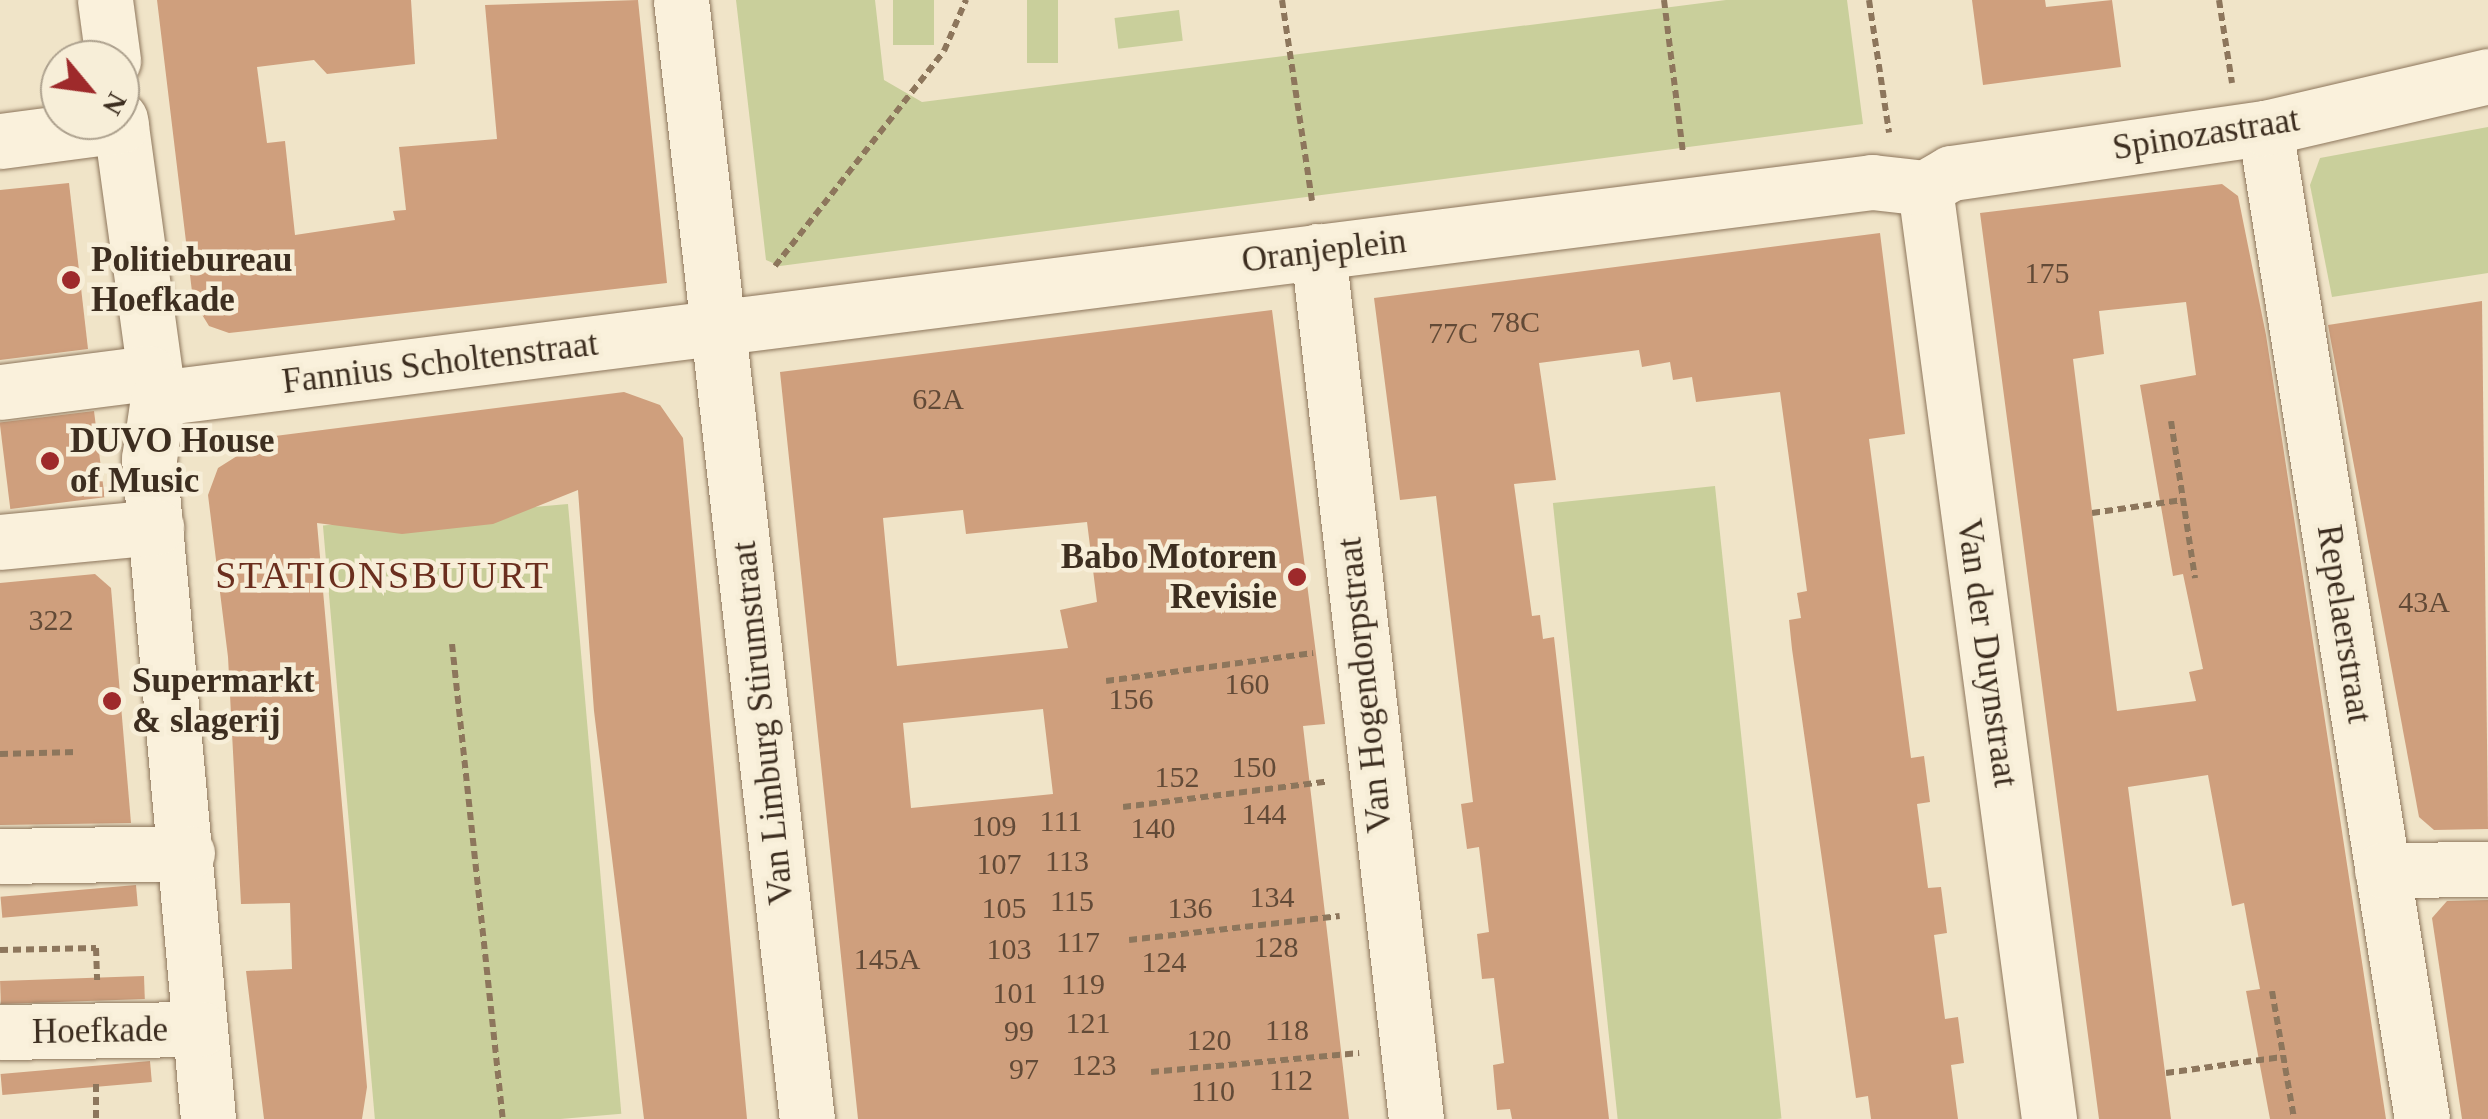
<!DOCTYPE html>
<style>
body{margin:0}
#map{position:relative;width:2488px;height:1119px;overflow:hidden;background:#f0e4c8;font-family:"Times New Roman",serif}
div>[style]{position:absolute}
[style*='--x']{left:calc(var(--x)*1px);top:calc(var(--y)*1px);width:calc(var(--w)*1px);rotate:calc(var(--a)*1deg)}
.green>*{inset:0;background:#c9cf9b;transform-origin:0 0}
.building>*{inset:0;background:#cf9f7d;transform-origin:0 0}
.path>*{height:6px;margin-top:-3px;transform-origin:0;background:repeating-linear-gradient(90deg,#8d765c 0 8px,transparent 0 13px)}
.roads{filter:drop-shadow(0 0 2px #8d765c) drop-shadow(0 0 2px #8d765c)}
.minor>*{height:55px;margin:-27.5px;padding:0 27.5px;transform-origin:27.5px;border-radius:27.5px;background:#faf1dc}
.dots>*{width:28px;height:28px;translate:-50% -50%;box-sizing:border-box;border:5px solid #f7eed8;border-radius:50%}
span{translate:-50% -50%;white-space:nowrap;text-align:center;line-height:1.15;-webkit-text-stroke:9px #f7eed8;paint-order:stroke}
.number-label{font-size:30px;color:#624a37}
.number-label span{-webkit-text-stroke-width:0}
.street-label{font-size:35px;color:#3d2e20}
.poi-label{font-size:35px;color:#3d2e20;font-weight:700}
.left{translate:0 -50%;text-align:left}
.right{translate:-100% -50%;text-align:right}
.neighbourhood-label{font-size:38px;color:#6b2e1e;letter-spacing:2.5px}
.north{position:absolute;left:40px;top:40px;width:100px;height:100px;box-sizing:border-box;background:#f7eed8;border:2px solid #ada18e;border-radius:50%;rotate:119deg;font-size:28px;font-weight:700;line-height:40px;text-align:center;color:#3d2e20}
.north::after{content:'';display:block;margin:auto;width:35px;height:45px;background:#9e2a2b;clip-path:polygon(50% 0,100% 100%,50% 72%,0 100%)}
</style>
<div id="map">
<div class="green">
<div style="clip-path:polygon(736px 0,875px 0,884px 80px,922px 102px,1726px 0,1847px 0,1863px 124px,780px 266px,766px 260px)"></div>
<div style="left:893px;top:0;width:41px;height:45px"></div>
<div style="left:1027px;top:0;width:31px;height:63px"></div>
<div style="left:1179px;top:10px;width:31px;height:65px;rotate:83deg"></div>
<div style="clip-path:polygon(2488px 127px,2488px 273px,2332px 297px,2310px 185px,2320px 158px)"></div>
<div style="left:1715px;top:486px;width:636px;height:163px;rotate:84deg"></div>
<div style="left:568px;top:504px;width:612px;height:246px;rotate:85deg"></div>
</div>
<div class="building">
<div style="clip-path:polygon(157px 0,411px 0,415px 64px,327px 74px,314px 60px,257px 67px,267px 143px,285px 141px,295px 235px,395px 220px,393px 211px,406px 210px,399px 147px,497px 139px,485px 5px,638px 0,667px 283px,229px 333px,209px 326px,193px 300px)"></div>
<div style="clip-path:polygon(1972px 0,2045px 0,2046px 7px,2112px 0,2121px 67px,1983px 85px)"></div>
<div style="clip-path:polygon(69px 183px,88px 349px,0 360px,0 190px)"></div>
<div style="clip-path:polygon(evenodd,2222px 184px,2238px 196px,2266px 335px,2386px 1119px,2270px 1119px,2246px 991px,2260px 989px,2251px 942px,2244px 903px,2232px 906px,2208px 775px,2128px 787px,2171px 1119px,2099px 1119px,1980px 213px,2222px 184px,2186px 302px,2196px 375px,2140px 385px,2173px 576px,2183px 574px,2203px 669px,2189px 672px,2196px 701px,2117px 711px,2073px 359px,2104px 354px,2099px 311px,2186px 302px)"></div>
<div style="clip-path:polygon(1880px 233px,1905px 434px,1869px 439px,1911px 758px,1924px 756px,1930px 802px,1917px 804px,1928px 888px,1941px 887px,1947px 933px,1934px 935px,1945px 1019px,1958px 1017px,1964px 1063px,1951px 1065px,1958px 1119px,1871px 1119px,1868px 1096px,1856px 1098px,1792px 649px,1789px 620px,1801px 618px,1797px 593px,1807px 591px,1780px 392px,1696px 402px,1692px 377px,1673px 380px,1670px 362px,1642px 367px,1639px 350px,1539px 363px,1556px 480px,1514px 484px,1532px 616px,1540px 615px,1543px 639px,1554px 637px,1609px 1119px,1512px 1119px,1510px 1109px,1497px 1110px,1493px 1065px,1504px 1063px,1494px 978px,1482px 979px,1477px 934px,1489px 932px,1479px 847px,1467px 849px,1461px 804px,1473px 802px,1436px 496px,1400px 500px,1374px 298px)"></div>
<div style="clip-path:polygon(2482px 301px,2488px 829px,2434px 830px,2419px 817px,2328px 325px)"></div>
<div style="clip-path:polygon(evenodd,1272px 310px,1325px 724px,1303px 726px,1349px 1119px,858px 1119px,780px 372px,1272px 310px,963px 510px,966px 534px,1087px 522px,1097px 602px,1060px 610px,1068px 648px,897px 666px,883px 518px,963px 510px,1272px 310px,1043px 709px,1053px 794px,911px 808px,903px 723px,1043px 709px)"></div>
<div style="clip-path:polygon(624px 392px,660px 405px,683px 438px,747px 1119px,644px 1119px,594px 711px,578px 490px,493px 524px,402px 534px,317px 523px,367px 1087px,362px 1119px,264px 1119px,246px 971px,292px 969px,290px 903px,241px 904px,228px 657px,208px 495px,218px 468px,267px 437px)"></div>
<div style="left:94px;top:411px;width:87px;height:95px;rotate:83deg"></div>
<div style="clip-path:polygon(95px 574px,111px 588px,131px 823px,0 825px,0 583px)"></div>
<div style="left:136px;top:885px;width:21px;height:136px;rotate:85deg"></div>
<div style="clip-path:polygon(2488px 900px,2488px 1119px,2462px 1119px,2432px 918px,2447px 901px)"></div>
<div style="left:144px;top:976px;width:23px;height:144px;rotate:88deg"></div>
<div style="left:150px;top:1061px;width:21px;height:150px;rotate:85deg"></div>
</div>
<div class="path">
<div style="--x:1282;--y:0;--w:203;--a:81.5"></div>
<div style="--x:1664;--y:0;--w:154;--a:82.9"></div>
<div style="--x:1869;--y:0;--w:134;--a:81.4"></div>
<div style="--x:2219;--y:0;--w:84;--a:81.1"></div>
<div style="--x:775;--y:266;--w:273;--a:-51.8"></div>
<div style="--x:944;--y:51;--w:56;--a:-66.7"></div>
<div style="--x:2171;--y:421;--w:159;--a:81.3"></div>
<div style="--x:2092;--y:513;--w:91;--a:-8.2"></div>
<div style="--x:452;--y:644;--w:478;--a:83.9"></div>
<div style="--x:1106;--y:681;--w:209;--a:-7.7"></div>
<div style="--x:0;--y:754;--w:77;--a:-1.5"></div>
<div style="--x:1123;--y:807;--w:204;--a:-7.1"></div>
<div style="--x:1129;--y:940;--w:212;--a:-6.5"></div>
<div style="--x:0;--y:950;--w:96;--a:-1.2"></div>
<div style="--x:96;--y:948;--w:32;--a:88"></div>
<div style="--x:2272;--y:991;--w:130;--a:80.2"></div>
<div style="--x:1151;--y:1072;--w:209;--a:-5.2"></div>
<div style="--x:2166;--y:1073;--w:117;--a:-7.9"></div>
<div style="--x:96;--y:1084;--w:35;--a:90"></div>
</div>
<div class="roads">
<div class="minor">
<div style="--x:105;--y:0;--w:61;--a:82.4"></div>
<div style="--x:681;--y:0;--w:1126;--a:83.58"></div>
<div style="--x:120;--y:119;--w:282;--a:82.2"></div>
<div style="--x:158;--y:398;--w:62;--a:98.4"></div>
<div style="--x:149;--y:459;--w:663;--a:84.89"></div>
<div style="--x:2265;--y:128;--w:1003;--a:81"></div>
<div style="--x:0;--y:141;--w:122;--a:-7.5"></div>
<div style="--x:1925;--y:188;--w:939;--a:82.41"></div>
<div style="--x:1925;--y:188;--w:30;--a:-30"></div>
<div style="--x:1951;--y:173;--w:317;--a:-8.2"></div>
<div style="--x:2265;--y:128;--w:229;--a:-13.1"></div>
<div style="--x:1318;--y:251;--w:874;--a:83.56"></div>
<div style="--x:0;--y:392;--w:150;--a:-7.3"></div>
<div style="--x:158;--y:398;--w:1728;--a:-7.18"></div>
<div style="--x:1872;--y:182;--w:53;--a:6.5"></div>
<div style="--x:0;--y:542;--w:157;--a:-5.5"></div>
<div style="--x:0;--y:856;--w:187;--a:-0.9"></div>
<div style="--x:2382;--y:870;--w:106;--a:-0.5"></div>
<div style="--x:0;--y:1032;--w:200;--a:-0.9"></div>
</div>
</div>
<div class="dots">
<div style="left:71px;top:280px;background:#9e2a2b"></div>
<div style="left:50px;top:461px;background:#9e2a2b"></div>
<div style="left:1297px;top:577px;background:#9e2a2b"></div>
<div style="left:112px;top:701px;background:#9e2a2b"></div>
</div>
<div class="number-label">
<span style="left:2047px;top:273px">175</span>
<span style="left:1515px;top:322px">78C</span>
<span style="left:1453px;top:333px">77C</span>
<span style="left:938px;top:399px">62A</span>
<span style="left:2424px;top:602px">43A</span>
<span style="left:51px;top:620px">322</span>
<span style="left:1247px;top:684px">160</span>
<span style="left:1131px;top:699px">156</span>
<span style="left:1254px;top:767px">150</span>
<span style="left:1177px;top:777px">152</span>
<span style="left:1264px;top:814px">144</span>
<span style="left:1061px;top:821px">111</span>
<span style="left:994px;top:826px">109</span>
<span style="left:1153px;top:828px">140</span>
<span style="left:1067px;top:861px">113</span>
<span style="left:999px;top:864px">107</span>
<span style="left:1272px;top:897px">134</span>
<span style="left:1072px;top:901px">115</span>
<span style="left:1004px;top:908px">105</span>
<span style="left:1190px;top:908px">136</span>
<span style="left:1078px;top:942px">117</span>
<span style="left:1276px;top:947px">128</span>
<span style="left:1009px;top:949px">103</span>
<span style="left:887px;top:959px">145A</span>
<span style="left:1164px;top:962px">124</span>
<span style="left:1083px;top:984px">119</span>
<span style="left:1015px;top:993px">101</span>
<span style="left:1088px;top:1023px">121</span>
<span style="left:1287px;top:1030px">118</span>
<span style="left:1019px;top:1031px">99</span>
<span style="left:1209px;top:1040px">120</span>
<span style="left:1094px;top:1065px">123</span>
<span style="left:1024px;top:1069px">97</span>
<span style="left:1291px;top:1080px">112</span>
<span style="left:1213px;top:1091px">110</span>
</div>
<div class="street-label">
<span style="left:2206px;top:134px;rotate:-9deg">Spinozastraat</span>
<span style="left:1324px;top:251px;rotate:-7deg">Oranjeplein</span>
<span style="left:440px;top:363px;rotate:-7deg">Fannius Scholtenstraat</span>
<span style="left:2344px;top:624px;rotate:81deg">Repelaerstraat</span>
<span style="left:1987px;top:653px;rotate:82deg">Van der Duynstraat</span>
<span style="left:1365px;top:685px;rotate:-96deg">Van Hogendorpstraat</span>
<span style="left:763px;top:723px;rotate:-96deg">Van Limburg Stirumstraat</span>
<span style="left:100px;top:1031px;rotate:-1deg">Hoefkade</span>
</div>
<div class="poi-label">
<span class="left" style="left:91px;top:280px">Politiebureau<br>Hoefkade</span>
<span class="left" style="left:70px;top:461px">DUVO House<br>of Music</span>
<span class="right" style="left:1277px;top:577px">Babo Motoren<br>Revisie</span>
<span class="left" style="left:132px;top:701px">Supermarkt<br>&amp; slagerij</span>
</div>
<div class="neighbourhood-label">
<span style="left:383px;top:576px">STATIONSBUURT</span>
</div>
<div class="north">N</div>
</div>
